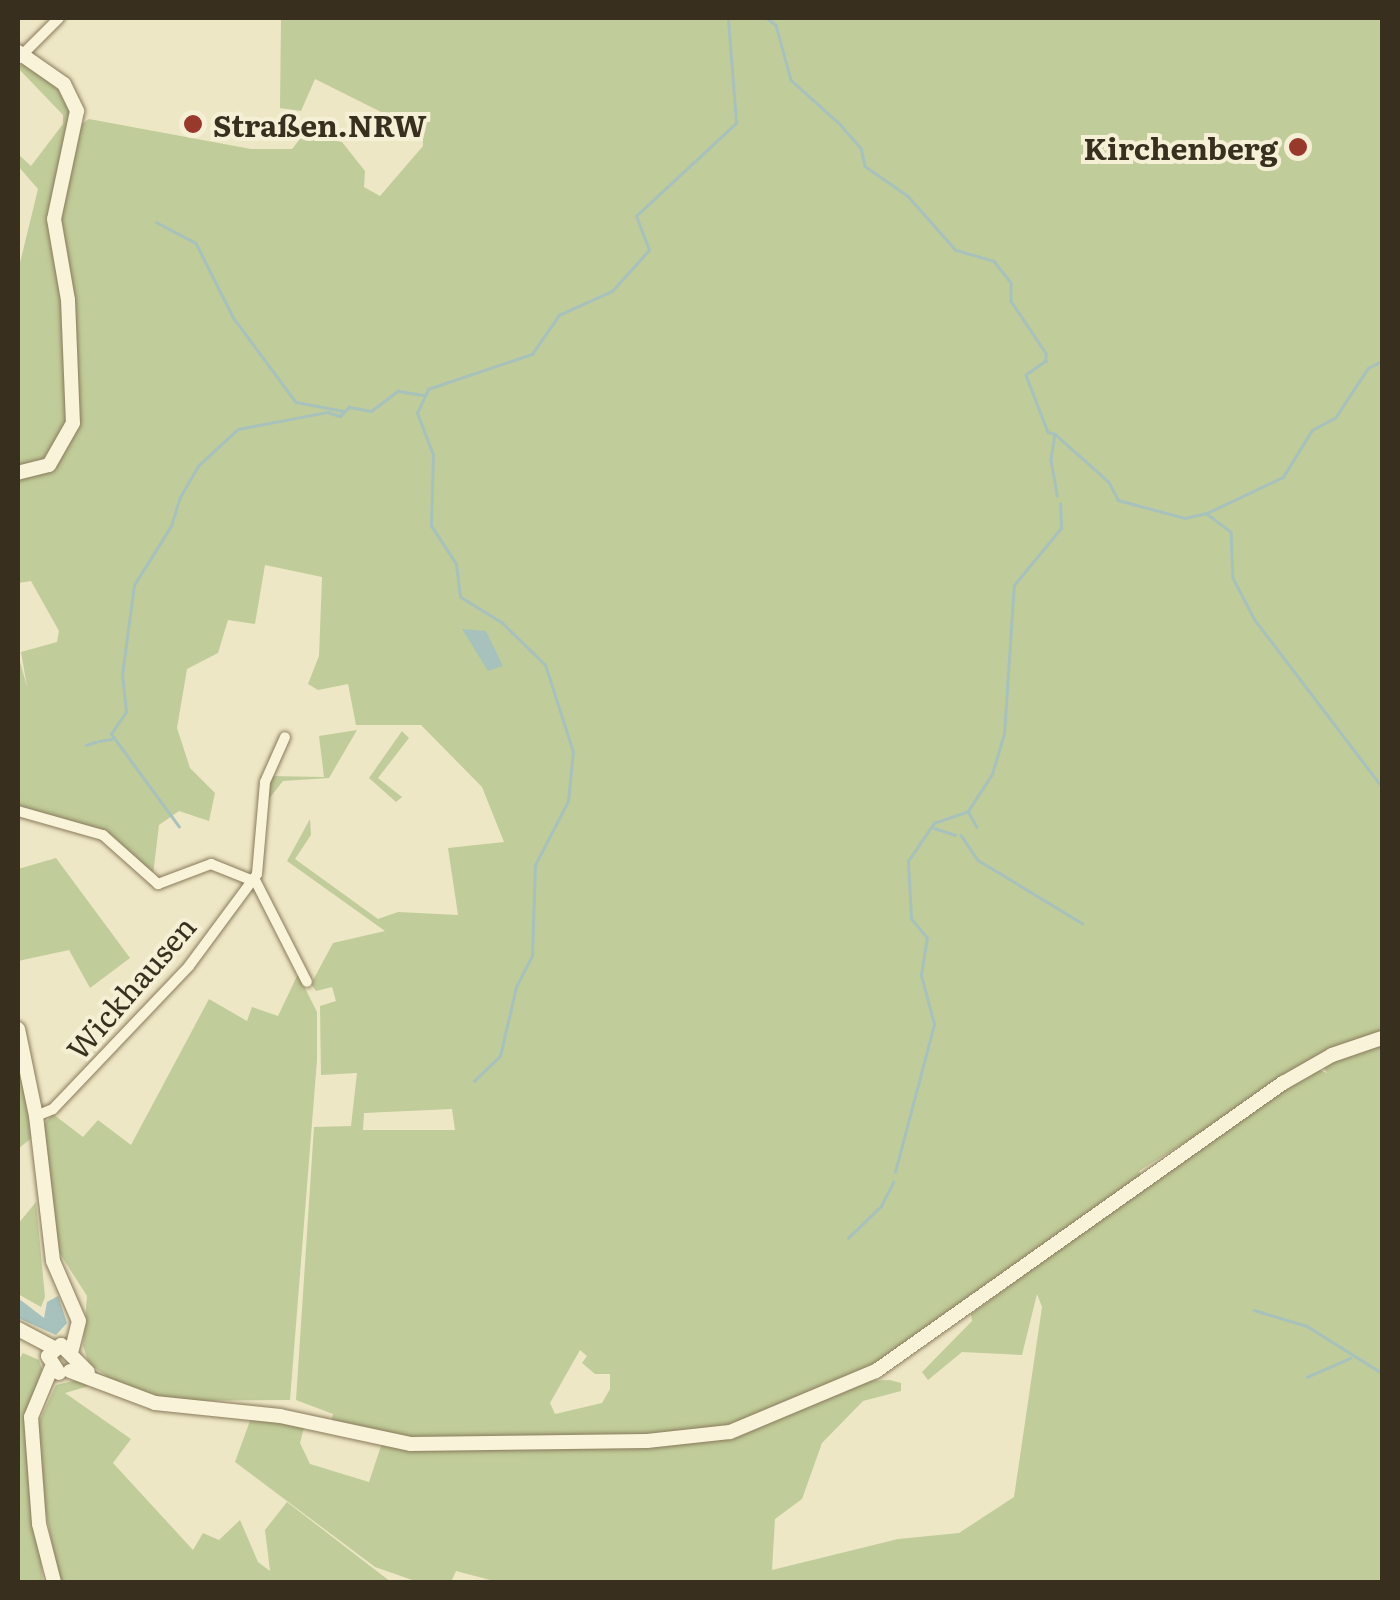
<!DOCTYPE html>
<meta charset="utf-8">
<style>
body{margin:0}
#map{position:relative;width:1400px;height:1600px;overflow:hidden;background:#eee7c5;font-family:Literata,serif}
div>[style]{position:absolute}
[style*='--x']{left:calc(var(--x)*1px);top:calc(var(--y)*1px);width:calc(var(--w)*1px);rotate:calc(var(--a)*1deg)}
.green>*{inset:0;background:#c0cc99}
.water>*{inset:0;background:#a7c2bd}
.stream>*{height:2.5px;margin:-1.25px;padding:0 1.25px;transform-origin:1.25px;border-radius:1.25px;background:#a7c2bd}
.roads{filter:drop-shadow(0 0 2px #897a5b) drop-shadow(0 0 2px #897a5b)}
.street>*{height:10px;margin:-5px;padding:0 5px;transform-origin:5px;border-radius:5px;background:#f9f3d9}
.secondary>*{height:14px;margin:-7px;padding:0 7px;transform-origin:7px;border-radius:7px;background:#f9f3d9}
.dots>*{width:28px;height:28px;translate:-50% -50%;box-sizing:border-box;border:5px solid #f5f0d5;border-radius:50%}
span{translate:-50% -50%;white-space:nowrap;text-align:center;line-height:1.15;-webkit-text-stroke:8px #f5f0d5;paint-order:stroke}
.poi-label{font-size:30px;color:#392f1f;font-weight:700}
.left{translate:0 -50%;text-align:left}
.right{translate:-100% -50%;text-align:right}
.street-label{font-size:30px;color:#392f1f}
.frame{position:absolute;inset:0;border:20px solid #392f1f;pointer-events:none}
</style>
<div id="map">
<div class="green">
<div style="clip-path:polygon(evenodd,281px 18px,1382px 19px,1382px 1034px,1339px 1047px,1139px 1171px,1143px 1178px,872px 1368px,744px 1422px,680px 1436px,428px 1440px,331px 1423px,333px 1414px,296px 1400px,314px 1127px,351px 1126px,357px 1073px,321px 1075px,320px 1006px,336px 1001px,332px 987px,316px 991px,311px 984px,333px 943px,385px 931px,287px 861px,310px 819px,311px 835px,295px 859px,378px 919px,398px 912px,458px 915px,448px 848px,504px 842px,482px 787px,421px 725px,356px 725px,348px 684px,318px 690px,308px 684px,319px 656px,322px 577px,265px 565px,255px 624px,228px 620px,218px 653px,187px 669px,177px 728px,190px 768px,215px 793px,209px 821px,179px 811px,159px 825px,153px 875px,104px 833px,18px 807px,18px 654px,27px 687px,21px 652px,57px 642px,59px 631px,31px 581px,18px 583px,18px 477px,58px 464px,79px 420px,70px 416px,49px 458px,18px 468px,18px 271px,38px 189px,18px 166px,18px 154px,31px 166px,63px 124px,63px 115px,18px 68px,27px 62px,70px 100px,71px 130px,52px 197px,80px 125px,89px 119px,251px 149px,292px 149px,303px 135px,342px 142px,365px 171px,364px 187px,380px 196px,423px 146px,423px 133px,315px 79px,301px 111px,280px 108px,281px 18px,452px 1109px,455px 1130px,363px 1130px,364px 1113px,452px 1109px,281px 18px,580px 1350px,587px 1356px,582px 1363px,595px 1374px,610px 1374px,610px 1389px,602px 1403px,555px 1414px,550px 1403px,580px 1350px)"></div>
<div style="clip-path:polygon(357px 730px,329px 778px,283px 781px,268px 800px,269px 776px,324px 777px,319px 736px)"></div>
<div style="clip-path:polygon(402px 731px,409px 738px,378px 778px,402px 797px,396px 802px,369px 778px)"></div>
<div style="clip-path:polygon(56px 858px,130px 958px,90px 988px,69px 950px,18px 961px,18px 869px)"></div>
<div style="clip-path:polygon(298px 974px,317px 1012px,317px 1060px,290px 1400px,171px 1401px,108px 1380px,89px 1369px,108px 1377px,89px 1364px,83px 1346px,87px 1296px,57px 1249px,44px 1124px,53px 1114px,83px 1137px,98px 1120px,131px 1145px,209px 999px,247px 1021px,252px 1007px,278px 1016px)"></div>
<div style="clip-path:polygon(1382px 1042px,1382px 1582px,498px 1582px,456px 1571px,451px 1582px,418px 1582px,375px 1567px,235px 1462px,251px 1418px,304px 1428px,300px 1443px,310px 1464px,369px 1482px,382px 1443px,737px 1434px,865px 1381px,890px 1380px,901px 1383px,901px 1391px,863px 1401px,822px 1443px,802px 1499px,775px 1519px,772px 1570px,898px 1539px,959px 1533px,1014px 1497px,1042px 1307px,1037px 1294px,1022px 1355px,962px 1352px,928px 1380px,922px 1372px,972px 1321px,971px 1314px,1237px 1119px,1316px 1069px,1327px 1073px,1322px 1065px)"></div>
<div style="clip-path:polygon(18px 1044px,35px 1135px,18px 1149px)"></div>
<div style="clip-path:polygon(36px 1202px,45px 1297px,41px 1307px,18px 1294px,18px 1224px)"></div>
<div style="clip-path:polygon(23px 1353px,39px 1360px,42px 1369px,27px 1417px,43px 1582px,18px 1582px,18px 1361px)"></div>
<div style="clip-path:polygon(77px 1380px,89px 1386px,65px 1393px,131px 1439px,113px 1463px,193px 1550px,203px 1533px,219px 1540px,240px 1520px,258px 1562px,270px 1571px,265px 1530px,287px 1502px,391px 1582px,60px 1582px,43px 1499px,38px 1424px,56px 1385px)"></div>
</div>
<div class="water">
<div style="clip-path:polygon(462px 629px,486px 631px,503px 666px,488px 671px)"></div>
<div style="clip-path:polygon(58px 1296px,67px 1323px,56px 1335px,18px 1318px,18px 1298px,44px 1318px,47px 1302px)"></div>
</div>
<div class="stream">
<div style="--x:767;--y:18;--w:11;--a:38"></div>
<div style="--x:776;--y:25;--w:57;--a:74.7"></div>
<div style="--x:791;--y:80;--w:66;--a:41.9"></div>
<div style="--x:840;--y:124;--w:32;--a:49"></div>
<div style="--x:861;--y:148;--w:18;--a:77"></div>
<div style="--x:865;--y:166;--w:52;--a:34.9"></div>
<div style="--x:908;--y:196;--w:72;--a:48.4"></div>
<div style="--x:956;--y:250;--w:40;--a:16"></div>
<div style="--x:994;--y:261;--w:28;--a:52"></div>
<div style="--x:1011;--y:283;--w:18;--a:90"></div>
<div style="--x:1011;--y:301;--w:63;--a:56.1"></div>
<div style="--x:1046;--y:353;--w:8;--a:90"></div>
<div style="--x:1046;--y:361;--w:24;--a:145"></div>
<div style="--x:1026;--y:375;--w:61;--a:68.9"></div>
<div style="--x:1048;--y:432;--w:7;--a:16"></div>
<div style="--x:1055;--y:434;--w:26;--a:99"></div>
<div style="--x:1051;--y:460;--w:36;--a:80"></div>
<div style="--x:156;--y:222;--w:45;--a:27.7"></div>
<div style="--x:196;--y:243;--w:83;--a:63.4"></div>
<div style="--x:233;--y:317;--w:106;--a:53.5"></div>
<div style="--x:296;--y:402;--w:48;--a:10.8"></div>
<div style="--x:1055;--y:434;--w:72;--a:41.6"></div>
<div style="--x:1109;--y:482;--w:20;--a:63"></div>
<div style="--x:1118;--y:500;--w:69;--a:15"></div>
<div style="--x:1185;--y:518;--w:22;--a:-13"></div>
<div style="--x:1206;--y:513;--w:31;--a:37"></div>
<div style="--x:1231;--y:532;--w:46;--a:87.5"></div>
<div style="--x:1233;--y:578;--w:47;--a:62.4"></div>
<div style="--x:1255;--y:620;--w:210;--a:52.7"></div>
<div style="--x:1207;--y:513;--w:84;--a:-25.3"></div>
<div style="--x:1283;--y:477;--w:55;--a:-58.3"></div>
<div style="--x:1312;--y:430;--w:26;--a:-28"></div>
<div style="--x:1335;--y:418;--w:60;--a:-56.6"></div>
<div style="--x:1368;--y:368;--w:16;--a:-27"></div>
<div style="--x:99;--y:741;--w:13;--a:-9"></div>
<div style="--x:86;--y:745;--w:10;--a:-17"></div>
<div style="--x:968;--y:811;--w:18;--a:61"></div>
<div style="--x:179;--y:827;--w:115;--a:-126.2"></div>
<div style="--x:111;--y:734;--w:27;--a:-56"></div>
<div style="--x:126;--y:712;--w:37;--a:-96"></div>
<div style="--x:122;--y:675;--w:91;--a:-82.4"></div>
<div style="--x:134;--y:585;--w:70;--a:-57.9"></div>
<div style="--x:171;--y:526;--w:28;--a:-73"></div>
<div style="--x:179;--y:499;--w:38;--a:-60"></div>
<div style="--x:198;--y:466;--w:54;--a:-42.8"></div>
<div style="--x:238;--y:429;--w:91;--a:-10.8"></div>
<div style="--x:327;--y:412;--w:14;--a:17"></div>
<div style="--x:340;--y:416;--w:13;--a:-45"></div>
<div style="--x:349;--y:407;--w:22;--a:10"></div>
<div style="--x:371;--y:411;--w:34;--a:-37"></div>
<div style="--x:398;--y:391;--w:25;--a:9"></div>
<div style="--x:934;--y:828;--w:22;--a:18"></div>
<div style="--x:961;--y:835;--w:30;--a:56"></div>
<div style="--x:978;--y:860;--w:122;--a:31.2"></div>
<div style="--x:474;--y:1081;--w:36;--a:-44"></div>
<div style="--x:500;--y:1056;--w:71;--a:-76.9"></div>
<div style="--x:516;--y:987;--w:36;--a:-63"></div>
<div style="--x:532;--y:955;--w:90;--a:-88.1"></div>
<div style="--x:535;--y:865;--w:72;--a:-62.7"></div>
<div style="--x:568;--y:801;--w:49;--a:-84.2"></div>
<div style="--x:573;--y:752;--w:91;--a:-107.8"></div>
<div style="--x:545;--y:665;--w:60;--a:-135.7"></div>
<div style="--x:502;--y:623;--w:49;--a:-148.2"></div>
<div style="--x:460;--y:597;--w:33;--a:-97"></div>
<div style="--x:456;--y:564;--w:45;--a:-123.3"></div>
<div style="--x:431;--y:526;--w:71;--a:-88.4"></div>
<div style="--x:433;--y:455;--w:45;--a:-110.9"></div>
<div style="--x:417;--y:413;--w:26;--a:-65"></div>
<div style="--x:428;--y:389;--w:110;--a:-18.6"></div>
<div style="--x:532;--y:354;--w:47;--a:-55.3"></div>
<div style="--x:559;--y:315;--w:58;--a:-24.4"></div>
<div style="--x:612;--y:291;--w:55;--a:-47.9"></div>
<div style="--x:649;--y:250;--w:36;--a:-111"></div>
<div style="--x:636;--y:216;--w:137;--a:-42.9"></div>
<div style="--x:736;--y:123;--w:105;--a:-94.4"></div>
<div style="--x:895;--y:1172;--w:153;--a:-75.2"></div>
<div style="--x:934;--y:1024;--w:51;--a:-104.9"></div>
<div style="--x:921;--y:975;--w:37;--a:-81"></div>
<div style="--x:927;--y:938;--w:25;--a:-130"></div>
<div style="--x:911;--y:919;--w:58;--a:-93"></div>
<div style="--x:908;--y:861;--w:46;--a:-55.6"></div>
<div style="--x:934;--y:823;--w:36;--a:-19"></div>
<div style="--x:968;--y:811;--w:44;--a:-57"></div>
<div style="--x:992;--y:774;--w:42;--a:-73.3"></div>
<div style="--x:1004;--y:734;--w:149;--a:-86.2"></div>
<div style="--x:1014;--y:585;--w:74;--a:-50.5"></div>
<div style="--x:1061;--y:528;--w:24;--a:-92"></div>
<div style="--x:848;--y:1238;--w:46;--a:-44.1"></div>
<div style="--x:881;--y:1206;--w:27;--a:-63"></div>
<div style="--x:1254;--y:1310;--w:55;--a:16.8"></div>
<div style="--x:1307;--y:1326;--w:89;--a:32.1"></div>
<div style="--x:1307;--y:1377;--w:47;--a:-23.8"></div>
</div>
<div class="roads">
<div class="street">
<div style="--x:18;--y:59;--w:58;--a:-45"></div>
<div style="--x:18;--y:811;--w:88;--a:15.8"></div>
<div style="--x:103;--y:835;--w:74;--a:41.7"></div>
<div style="--x:158;--y:884;--w:57;--a:-20.7"></div>
<div style="--x:211;--y:864;--w:48;--a:21.8"></div>
<div style="--x:256;--y:882;--w:112;--a:63"></div>
<div style="--x:36;--y:1116;--w:18;--a:-22"></div>
<div style="--x:53;--y:1109;--w:197;--a:-46.4"></div>
<div style="--x:189;--y:966;--w:114;--a:-53.5"></div>
<div style="--x:257;--y:874;--w:92;--a:-85"></div>
<div style="--x:265;--y:782;--w:49;--a:-66"></div>
</div>
<div class="secondary">
<div style="--x:18;--y:52;--w:56;--a:34.8"></div>
<div style="--x:64;--y:84;--w:30;--a:64"></div>
<div style="--x:77;--y:111;--w:110;--a:102"></div>
<div style="--x:54;--y:219;--w:82;--a:80.2"></div>
<div style="--x:68;--y:300;--w:123;--a:87.7"></div>
<div style="--x:73;--y:423;--w:48;--a:119.7"></div>
<div style="--x:49;--y:465;--w:32;--a:166"></div>
<div style="--x:18;--y:1029;--w:89;--a:78.3"></div>
<div style="--x:36;--y:1116;--w:146;--a:83.3"></div>
<div style="--x:53;--y:1261;--w:65;--a:66.6"></div>
<div style="--x:79;--y:1321;--w:30;--a:104"></div>
<div style="--x:18;--y:1329;--w:41;--a:27.8"></div>
<div style="--x:51;--y:1369;--w:52;--a:112.6"></div>
<div style="--x:31;--y:1417;--w:107;--a:85.7"></div>
<div style="--x:39;--y:1524;--w:60;--a:75.5"></div>
<div style="--x:70;--y:1371;--w:91;--a:20.6"></div>
<div style="--x:155;--y:1403;--w:126;--a:5.9"></div>
<div style="--x:280;--y:1416;--w:134;--a:12.1"></div>
<div style="--x:411;--y:1444;--w:236;--a:-0.7"></div>
<div style="--x:647;--y:1441;--w:83;--a:-6.2"></div>
<div style="--x:730;--y:1432;--w:158;--a:-22.7"></div>
<div style="--x:876;--y:1371;--w:499;--a:-35.3"></div>
<div style="--x:1283;--y:1083;--w:56;--a:-29.7"></div>
<div style="--x:1332;--y:1055;--w:53;--a:-18.8"></div>
<div style="--x:59;--y:1373;--w:20;--a:-123"></div>
<div style="--x:48;--y:1356;--w:17;--a:-40"></div>
<div style="--x:61;--y:1345;--w:38;--a:45"></div>
</div>
</div>
<div class="dots">
<div style="left:193px;top:124px;background:#98392c"></div>
<div style="left:1298px;top:147px;background:#98392c"></div>
</div>
<div class="poi-label">
<span class="left" style="left:213px;top:124px">Straßen.NRW</span>
<span class="right" style="left:1278px;top:147px">Kirchenberg</span>
</div>
<div class="street-label">
<span style="left:130px;top:987px;rotate:-49deg">Wickhausen</span>
</div>
<div class="frame"></div>
</div>
